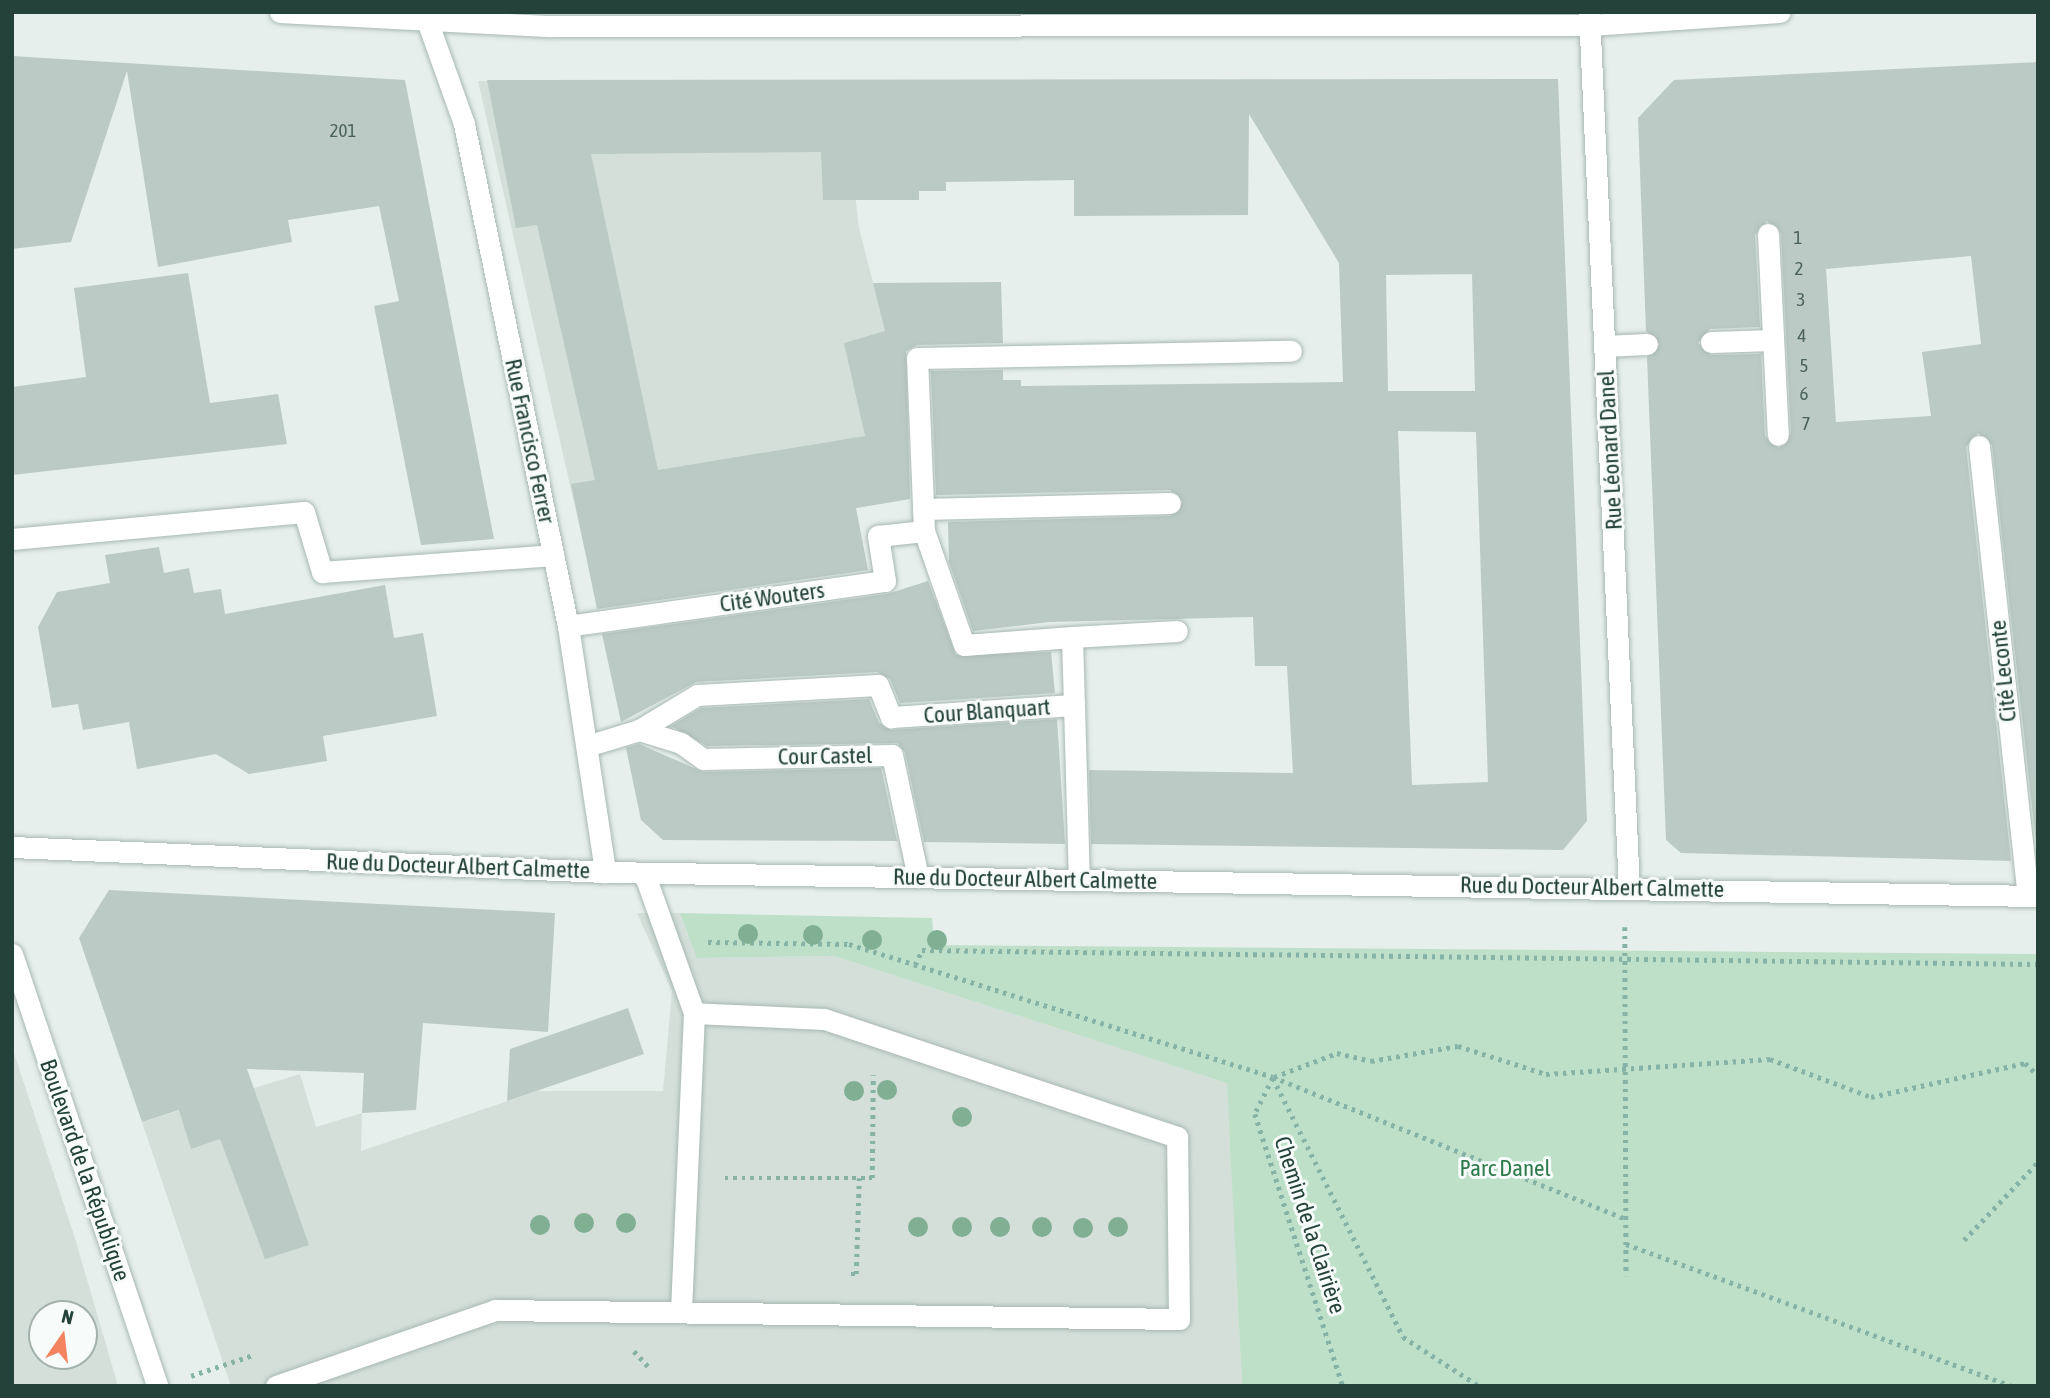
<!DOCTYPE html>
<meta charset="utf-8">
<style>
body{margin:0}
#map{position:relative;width:2050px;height:1398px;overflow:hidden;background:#e6efeb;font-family:"Asap Condensed",sans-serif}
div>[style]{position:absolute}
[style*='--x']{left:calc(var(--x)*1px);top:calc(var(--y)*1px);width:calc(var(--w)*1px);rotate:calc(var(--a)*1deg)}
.built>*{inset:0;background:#d4dfda}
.green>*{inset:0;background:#bfe0c8}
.building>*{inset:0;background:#bbcac4}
.path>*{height:4.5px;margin-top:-2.25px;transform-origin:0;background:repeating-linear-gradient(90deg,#86b3a5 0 3.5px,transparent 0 8.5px)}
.roads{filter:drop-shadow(0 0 2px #a8b8b2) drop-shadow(0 0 2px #a8b8b2)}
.service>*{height:21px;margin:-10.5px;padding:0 10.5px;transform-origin:10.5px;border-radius:10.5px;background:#fff}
.minor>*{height:21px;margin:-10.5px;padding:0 10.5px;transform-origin:10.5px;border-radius:10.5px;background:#fff}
.tertiary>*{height:21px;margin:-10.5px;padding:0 10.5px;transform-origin:10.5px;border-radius:10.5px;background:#fff}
.secondary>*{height:21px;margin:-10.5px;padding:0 10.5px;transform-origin:10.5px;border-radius:10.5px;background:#fff}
.trees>*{width:20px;height:20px;margin:-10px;border-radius:50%;background:#80af93}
span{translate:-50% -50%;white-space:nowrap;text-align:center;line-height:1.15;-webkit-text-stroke:6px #f7fbf9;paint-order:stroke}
.number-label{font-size:19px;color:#4a645c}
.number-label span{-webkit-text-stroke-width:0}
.street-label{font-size:23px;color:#24423a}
.park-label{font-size:23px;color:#2d7a4b}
.frame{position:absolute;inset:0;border:14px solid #24423a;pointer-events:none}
.north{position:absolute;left:28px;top:1300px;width:70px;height:70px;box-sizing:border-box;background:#f7fbf9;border:2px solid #a3b1ad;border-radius:50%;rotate:14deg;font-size:19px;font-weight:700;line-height:28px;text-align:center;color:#24423a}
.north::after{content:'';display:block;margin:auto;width:24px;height:32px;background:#f4845f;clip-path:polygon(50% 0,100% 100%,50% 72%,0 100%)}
</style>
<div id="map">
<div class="built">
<div style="clip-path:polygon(842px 80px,859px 228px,908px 417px,895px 421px,905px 500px,585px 551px,478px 81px)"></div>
<div style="clip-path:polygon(637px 913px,680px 913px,698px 958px,834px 956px,1228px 1083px,1242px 1386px,231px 1386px,142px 1122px,300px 1074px,316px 1127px,362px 1113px,361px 1151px,537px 1091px,663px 1091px,672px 991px)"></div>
<div style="clip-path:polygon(evenodd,12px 1047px,74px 1235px,118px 1386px,12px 1386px,12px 1047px,42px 1314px,84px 1314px,84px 1356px,42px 1356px,42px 1314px)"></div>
</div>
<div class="green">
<div style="clip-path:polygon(680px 913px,932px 918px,934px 945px,2038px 954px,2038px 1386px,1242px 1386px,1227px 1083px,834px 956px,697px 958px)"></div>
</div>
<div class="building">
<div style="clip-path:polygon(12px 56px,405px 80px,494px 539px,421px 545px,374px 306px,399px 301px,379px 206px,288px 220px,292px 242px,158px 267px,127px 71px,71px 242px,12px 249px)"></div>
<div style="clip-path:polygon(evenodd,2038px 62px,2038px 861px,1992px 445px,1978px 433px,1966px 447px,2011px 861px,1681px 853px,1666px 840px,1647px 357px,1660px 344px,1646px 331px,1638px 118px,1674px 80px,2038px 62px,1767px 221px,1781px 233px,1791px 434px,1779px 448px,1765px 436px,1761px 354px,1711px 355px,1698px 343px,1710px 329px,1760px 327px,1755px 235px,1767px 221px,2038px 62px,1971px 256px,1981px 344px,1922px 352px,1931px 416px,1836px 422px,1826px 269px,1971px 256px)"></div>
<div style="clip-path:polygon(evenodd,1558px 79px,1587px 821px,1563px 850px,1091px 844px,1089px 770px,1293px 773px,1287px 666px,1255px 666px,1253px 617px,1049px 622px,973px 631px,949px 562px,948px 522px,1170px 516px,1183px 502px,1170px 490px,936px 495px,931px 371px,1003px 370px,1003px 380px,1021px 380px,1021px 386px,1343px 382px,1339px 263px,1249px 114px,1248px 215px,1074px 216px,1074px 180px,946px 182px,946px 191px,919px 191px,919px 200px,823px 200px,821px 152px,591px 154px,658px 470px,865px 436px,844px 343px,885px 331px,873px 283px,1001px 282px,1003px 343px,917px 345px,906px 351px,910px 499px,856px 508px,868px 570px,597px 609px,571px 484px,595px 480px,537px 225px,516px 228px,487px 80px,1558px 79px,1472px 274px,1475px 391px,1388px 391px,1386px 275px,1472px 274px,1558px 79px,1398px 431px,1476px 432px,1488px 782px,1412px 785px,1398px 431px)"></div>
<div style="clip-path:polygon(188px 273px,210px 403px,278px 394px,287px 444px,12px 475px,12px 387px,86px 377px,74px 288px)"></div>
<div style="clip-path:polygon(159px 547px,164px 573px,189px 568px,194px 593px,221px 589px,225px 614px,385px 585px,394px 638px,423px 633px,437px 716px,323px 736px,327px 761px,249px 774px,216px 754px,137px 769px,129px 722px,83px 730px,78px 704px,52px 708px,38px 627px,57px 592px,110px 583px,105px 555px)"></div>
<div style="clip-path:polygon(928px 581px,956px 655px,1051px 652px,1055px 693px,900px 703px,890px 679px,877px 672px,696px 682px,621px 722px,602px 634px,887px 594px)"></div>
<div style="clip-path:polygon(869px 699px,879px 723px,891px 730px,1057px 719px,1065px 844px,924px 842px,905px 752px,897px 743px,707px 746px,671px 726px,701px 708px)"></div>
<div style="clip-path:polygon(639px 744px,703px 772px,881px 768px,897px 841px,663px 840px,641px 820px,626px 748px)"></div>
<div style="clip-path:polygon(109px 890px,555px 913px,548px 1032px,423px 1023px,416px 1110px,362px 1113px,364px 1073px,247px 1069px,309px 1245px,265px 1259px,220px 1139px,191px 1149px,179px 1110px,142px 1122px,79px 938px)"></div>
<div style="clip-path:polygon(628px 1008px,644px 1054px,507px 1101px,510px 1049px)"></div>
</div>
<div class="path">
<div style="--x:1625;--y:927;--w:349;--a:89.8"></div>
<div style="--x:708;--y:942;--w:141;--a:0.8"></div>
<div style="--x:849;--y:944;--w:444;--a:17.4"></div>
<div style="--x:1273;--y:1077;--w:380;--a:21.9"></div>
<div style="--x:915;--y:965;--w:17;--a:-65"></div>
<div style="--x:922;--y:950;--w:1116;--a:0.72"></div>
<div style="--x:1274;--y:1077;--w:67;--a:-20.9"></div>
<div style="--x:1337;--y:1053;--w:35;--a:13"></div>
<div style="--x:1371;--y:1061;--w:88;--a:-9.8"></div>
<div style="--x:1458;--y:1046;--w:92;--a:17.7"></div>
<div style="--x:1546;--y:1074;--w:225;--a:-3.8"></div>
<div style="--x:1770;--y:1059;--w:108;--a:20.6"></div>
<div style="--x:1871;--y:1097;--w:158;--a:-12.4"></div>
<div style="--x:2025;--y:1063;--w:18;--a:43"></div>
<div style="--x:1273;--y:1078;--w:290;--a:63.3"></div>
<div style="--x:1403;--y:1337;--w:90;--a:32.8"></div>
<div style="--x:1273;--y:1078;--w:40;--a:116.6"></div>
<div style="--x:1255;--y:1114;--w:286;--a:72.1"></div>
<div style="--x:725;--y:1178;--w:147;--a:0"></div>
<div style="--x:872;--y:1178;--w:103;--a:-89.4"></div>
<div style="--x:1964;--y:1240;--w:108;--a:-46.5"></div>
<div style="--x:1626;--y:1244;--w:410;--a:20.2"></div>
<div style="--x:851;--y:1274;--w:5;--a:0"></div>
<div style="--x:856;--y:1274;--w:96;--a:-88.2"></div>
<div style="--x:634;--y:1351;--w:25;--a:47"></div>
<div style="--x:191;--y:1376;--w:65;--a:-18.7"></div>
</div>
<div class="roads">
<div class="service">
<div style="--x:1768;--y:234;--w:201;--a:87.2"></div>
<div style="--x:1711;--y:342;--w:62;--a:-1.8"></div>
<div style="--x:1604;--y:346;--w:43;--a:-2.7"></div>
<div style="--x:1979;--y:446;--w:452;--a:83.8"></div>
<div style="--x:923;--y:509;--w:247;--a:-1.4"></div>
<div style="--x:12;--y:539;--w:293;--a:-5.3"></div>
<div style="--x:304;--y:512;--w:63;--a:73.3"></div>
<div style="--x:322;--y:572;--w:232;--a:-4.2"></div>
<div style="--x:568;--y:626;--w:320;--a:-8.1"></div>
<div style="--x:885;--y:581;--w:46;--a:-98.8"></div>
<div style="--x:878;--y:536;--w:46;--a:-6.2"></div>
<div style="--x:1072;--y:637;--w:105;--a:-3.3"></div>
<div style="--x:1074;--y:705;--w:68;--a:-91.7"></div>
<div style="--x:1072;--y:637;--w:108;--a:175.8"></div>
<div style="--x:964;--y:645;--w:121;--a:-109.3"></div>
<div style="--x:924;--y:531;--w:173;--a:-92.3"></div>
<div style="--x:917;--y:358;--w:374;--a:-1.1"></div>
<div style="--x:639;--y:730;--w:44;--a:17.2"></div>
<div style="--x:681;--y:743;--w:27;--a:36"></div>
<div style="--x:703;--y:759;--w:189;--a:-1.2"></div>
<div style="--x:892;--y:755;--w:125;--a:78"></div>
<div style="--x:590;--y:745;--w:51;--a:-17"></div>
<div style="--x:639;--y:730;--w:68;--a:-31.1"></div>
<div style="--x:697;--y:695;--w:181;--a:-3.2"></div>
<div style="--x:878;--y:685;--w:35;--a:68"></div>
<div style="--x:891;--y:717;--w:183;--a:-3.8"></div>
<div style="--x:1074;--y:705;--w:175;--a:88.4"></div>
<div style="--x:644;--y:873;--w:149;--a:70.3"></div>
<div style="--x:694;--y:1013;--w:298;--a:92.5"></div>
<div style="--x:276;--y:1386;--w:232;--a:-19.1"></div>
<div style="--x:495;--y:1310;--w:684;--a:0.75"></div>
<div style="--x:1179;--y:1319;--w:182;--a:-90.6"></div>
<div style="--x:1177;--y:1137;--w:372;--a:-161.5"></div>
<div style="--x:824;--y:1019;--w:130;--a:-177.4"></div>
</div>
<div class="minor">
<div style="--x:424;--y:12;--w:119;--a:70.3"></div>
<div style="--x:464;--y:124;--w:513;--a:78.3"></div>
<div style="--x:568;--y:626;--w:249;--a:81.4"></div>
<div style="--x:1589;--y:12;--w:877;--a:87.39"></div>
<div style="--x:12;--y:847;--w:594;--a:2.41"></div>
<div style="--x:605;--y:872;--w:1433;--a:0.96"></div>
</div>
<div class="tertiary">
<div style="--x:12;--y:954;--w:456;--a:71.4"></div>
</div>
<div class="secondary">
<div style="--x:280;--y:12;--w:270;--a:3"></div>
<div style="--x:550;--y:26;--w:1040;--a:-0.06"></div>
<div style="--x:1590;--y:25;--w:190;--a:-3.9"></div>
</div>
</div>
<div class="trees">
<div style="left:748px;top:934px"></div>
<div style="left:813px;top:935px"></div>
<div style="left:872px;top:940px"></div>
<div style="left:937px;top:940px"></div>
<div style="left:887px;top:1090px"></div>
<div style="left:854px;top:1091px"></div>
<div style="left:962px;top:1117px"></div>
<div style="left:584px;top:1223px"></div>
<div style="left:626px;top:1223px"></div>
<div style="left:540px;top:1225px"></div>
<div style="left:918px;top:1227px"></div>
<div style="left:962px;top:1227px"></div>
<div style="left:1000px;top:1227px"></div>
<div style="left:1042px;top:1227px"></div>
<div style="left:1118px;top:1227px"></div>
<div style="left:1083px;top:1228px"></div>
</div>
<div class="number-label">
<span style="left:343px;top:131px">201</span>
<span style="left:1798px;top:238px">1</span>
<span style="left:1799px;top:269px">2</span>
<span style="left:1801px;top:300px">3</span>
<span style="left:1802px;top:336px">4</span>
<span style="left:1804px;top:366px">5</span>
<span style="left:1804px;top:394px">6</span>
<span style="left:1806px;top:424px">7</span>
</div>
<div class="street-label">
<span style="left:530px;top:441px;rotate:78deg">Rue Francisco Ferrer</span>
<span style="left:1610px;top:450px;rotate:-93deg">Rue Léonard Danel</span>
<span style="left:772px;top:597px;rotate:-8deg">Cité Wouters</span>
<span style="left:2003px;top:671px;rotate:-96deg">Cité Leconte</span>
<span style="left:987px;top:711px;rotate:-4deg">Cour Blanquart</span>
<span style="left:825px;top:756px;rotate:-1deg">Cour Castel</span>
<span style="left:458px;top:866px;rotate:2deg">Rue du Docteur Albert Calmette</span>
<span style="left:1025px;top:879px;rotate:1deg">Rue du Docteur Albert Calmette</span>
<span style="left:1592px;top:887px;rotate:1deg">Rue du Docteur Albert Calmette</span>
<span style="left:85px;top:1170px;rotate:71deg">Boulevard de la République</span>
<span style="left:1310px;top:1225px;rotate:72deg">Chemin de la Clairière</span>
</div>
<div class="park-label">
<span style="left:1505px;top:1168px">Parc Danel</span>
</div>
<div class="frame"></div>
<div class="north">N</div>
</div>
